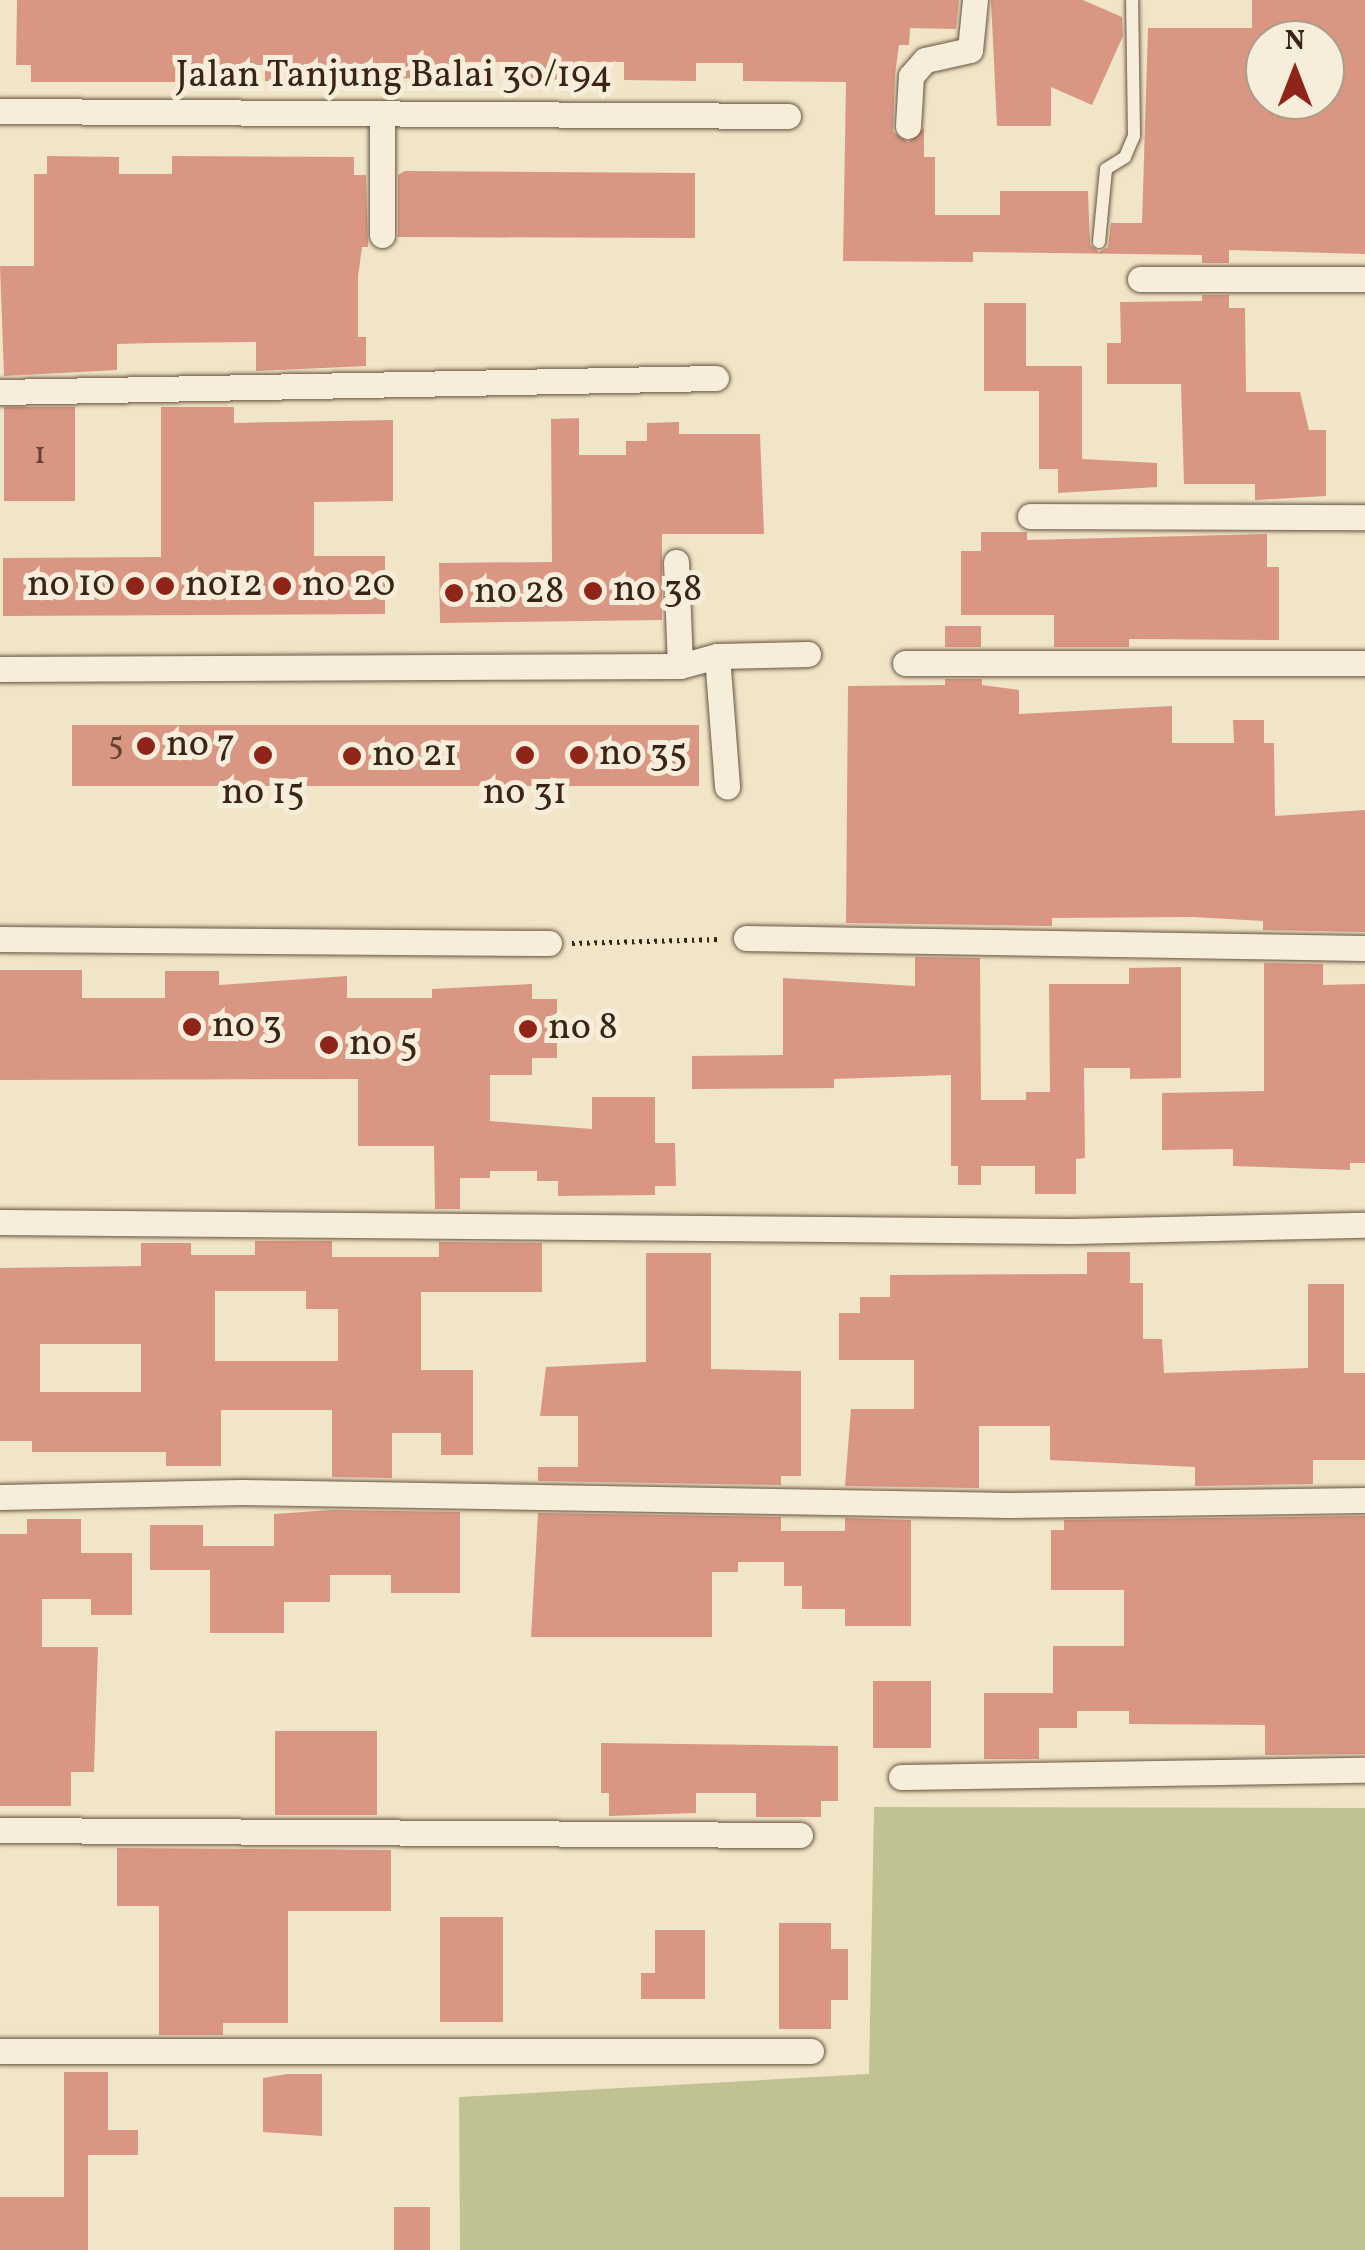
<!DOCTYPE html>
<style>
body{margin:0}
#map{position:relative;width:1365px;height:2250px;overflow:hidden;background:#f1e5c7;font-family:Vollkorn,serif}
div>[style]{position:absolute}
[style*='--x']{left:calc(var(--x)*1px);top:calc(var(--y)*1px);width:calc(var(--w)*1px);rotate:calc(var(--a)*1deg)}
.green>*{inset:0;background:#c0c391}
.building>*{inset:0;background:#d99783;transform-origin:0 0}
.path>*{height:5px;margin-top:-2.5px;transform-origin:0;background:repeating-linear-gradient(90deg,#3c2414 0 2.5px,transparent 0 7.5px)}
.roads{filter:drop-shadow(0 0 2px #695441) drop-shadow(0 0 2px #695441)}
.lane>*{height:12px;margin:-6px;padding:0 6px;transform-origin:6px;border-radius:6px;background:#f6eedb}
.street>*{height:25px;margin:-12.5px;padding:0 12.5px;transform-origin:12.5px;border-radius:12.5px;background:#f6eedb}
.dots>*{width:28px;height:28px;translate:-50% -50%;box-sizing:border-box;border:5px solid #f6eedb;border-radius:50%}
span{translate:-50% -50%;white-space:nowrap;text-align:center;line-height:1.15;-webkit-text-stroke:10px #f6eedb;paint-order:stroke}
.number-label{font-size:32px;color:#634130}
.number-label span{-webkit-text-stroke-width:0}
.street-label{font-size:38px;color:#3c2414}
.poi-label{font-size:38px;color:#3c2414}
.right{translate:-100% -50%;text-align:right}
.left{translate:0 -50%;text-align:left}
.north{position:absolute;left:1245px;top:20px;width:100px;height:100px;box-sizing:border-box;background:#f6eedb;border:2px solid #ac9d8b;border-radius:50%;rotate:0deg;font-size:28px;font-weight:700;line-height:40px;text-align:center;color:#3c2414}
.north::after{content:'';display:block;margin:auto;width:35px;height:45px;background:#8f2418;clip-path:polygon(50% 0,100% 100%,50% 72%,0 100%)}
</style>
<div id="map">
<div class="green">
<div style="clip-path:polygon(874px 1807px,1365px 1808px,1365px 2250px,460px 2250px,459px 2097px,869px 2074px)"></div>
</div>
<div class="building">
<div style="clip-path:polygon(evenodd,17px 0,959px 0,956px 29px,910px 28px,909px 45px,899px 45px,895px 75px,893px 132px,908px 142px,924px 128px,924px 157px,935px 157px,935px 215px,1000px 215px,1000px 191px,1088px 191px,1090px 245px,1099px 252px,1108px 247px,1111px 223px,1142px 223px,1148px 28px,1252px 28px,1252px 0,1365px 0,1365px 254px,1229px 250px,1229px 263px,1202px 263px,1202px 255px,973px 252px,973px 262px,843px 261px,846px 82px,743px 81px,743px 63px,696px 63px,696px 81px,624px 80px,624px 62px,574px 62px,574px 80px,503px 79px,503px 62px,456px 62px,456px 79px,384px 78px,384px 65px,336px 65px,336px 82px,265px 81px,265px 65px,219px 65px,218px 82px,31px 82px,31px 65px,16px 65px,17px 0,1265px 40px,1325px 40px,1325px 100px,1265px 100px,1265px 40px)"></div>
<div style="clip-path:polygon(991px 0,1083px 0,1122px 17px,1123px 36px,1092px 105px,1051px 87px,1051px 126px,997px 126px)"></div>
<div style="clip-path:polygon(47px 156px,119px 157px,119px 174px,172px 174px,172px 156px,354px 157px,354px 175px,366px 175px,368px 247px,362px 247px,358px 277px,358px 337px,366px 337px,366px 366px,256px 371px,256px 342px,152px 343px,117px 344px,117px 370px,4px 376px,0 266px,34px 266px,34px 174px,47px 174px)"></div>
<div style="clip-path:polygon(405px 171px,695px 173px,695px 238px,398px 237px,398px 175px)"></div>
<div style="clip-path:polygon(1202px 295px,1229px 295px,1229px 308px,1245px 308px,1246px 392px,1300px 392px,1309px 430px,1326px 430px,1326px 496px,1255px 500px,1255px 484px,1184px 484px,1181px 384px,1107px 384px,1107px 343px,1121px 343px,1120px 302px,1202px 301px)"></div>
<div style="clip-path:polygon(984px 303px,1026px 303px,1026px 366px,1082px 366px,1082px 459px,1157px 463px,1157px 487px,1058px 493px,1058px 469px,1039px 469px,1039px 391px,984px 391px)"></div>
<div style="left:75px;top:407px;width:94px;height:71px;rotate:90deg"></div>
<div style="clip-path:polygon(161px 407px,234px 407px,234px 423px,393px 420px,393px 501px,314px 502px,314px 556px,385px 556px,385px 614px,3px 616px,3px 558px,161px 557px)"></div>
<div style="clip-path:polygon(579px 418px,579px 455px,626px 455px,626px 441px,647px 441px,647px 423px,679px 422px,679px 434px,760px 434px,764px 534px,662px 534px,662px 620px,440px 623px,439px 563px,552px 562px,551px 419px)"></div>
<div style="clip-path:polygon(981px 532px,1027px 532px,1027px 540px,1267px 534px,1267px 567px,1279px 567px,1279px 640px,1129px 639px,1129px 647px,1054px 647px,1054px 615px,961px 615px,961px 551px,981px 551px)"></div>
<div style="left:945px;top:626px;width:36px;height:21px"></div>
<div style="clip-path:polygon(945px 679px,982px 679px,982px 685px,1019px 690px,1019px 714px,1172px 706px,1172px 743px,1234px 743px,1233px 720px,1264px 720px,1264px 743px,1274px 743px,1275px 816px,1365px 810px,1365px 932px,1263px 930px,1263px 921px,1193px 917px,1052px 918px,1052px 926px,846px 923px,848px 686px,945px 685px)"></div>
<div style="left:72px;top:725px;width:627px;height:61px"></div>
<div style="clip-path:polygon(915px 957px,980px 958px,981px 1100px,1026px 1100px,1026px 1092px,1050px 1092px,1049px 984px,1129px 984px,1129px 968px,1181px 967px,1181px 1078px,1130px 1079px,1130px 1068px,1084px 1068px,1085px 1158px,1076px 1159px,1076px 1194px,1035px 1194px,1035px 1166px,981px 1166px,981px 1185px,958px 1185px,958px 1166px,951px 1166px,951px 1075px,834px 1079px,834px 1088px,692px 1089px,692px 1056px,783px 1055px,783px 978px,915px 986px)"></div>
<div style="clip-path:polygon(1264px 963px,1323px 964px,1323px 985px,1365px 984px,1365px 1163px,1350px 1163px,1350px 1170px,1233px 1166px,1233px 1149px,1162px 1150px,1162px 1093px,1264px 1091px)"></div>
<div style="clip-path:polygon(0 970px,82px 970px,82px 998px,165px 998px,165px 971px,219px 971px,219px 985px,347px 976px,347px 998px,432px 998px,432px 989px,532px 984px,532px 999px,557px 999px,557px 1058px,532px 1058px,532px 1075px,490px 1075px,490px 1121px,592px 1129px,592px 1097px,655px 1097px,655px 1143px,675px 1143px,676px 1186px,655px 1186px,655px 1195px,558px 1196px,558px 1181px,537px 1181px,537px 1171px,490px 1171px,490px 1178px,460px 1178px,460px 1209px,435px 1209px,434px 1146px,358px 1146px,358px 1079px,0 1080px)"></div>
<div style="clip-path:polygon(evenodd,255px 1241px,332px 1241px,332px 1257px,439px 1257px,439px 1242px,542px 1243px,542px 1292px,421px 1292px,421px 1370px,473px 1370px,473px 1455px,441px 1455px,441px 1433px,392px 1433px,392px 1478px,332px 1477px,332px 1410px,221px 1410px,221px 1466px,166px 1466px,166px 1452px,32px 1452px,32px 1441px,0 1441px,0 1268px,141px 1266px,141px 1243px,191px 1243px,191px 1255px,255px 1255px,255px 1241px,215px 1291px,306px 1291px,306px 1309px,338px 1309px,338px 1361px,215px 1361px,215px 1291px,255px 1241px,40px 1344px,141px 1344px,141px 1392px,40px 1392px,40px 1344px)"></div>
<div style="clip-path:polygon(1087px 1252px,1130px 1252px,1130px 1283px,1143px 1283px,1143px 1339px,1162px 1339px,1164px 1373px,1308px 1368px,1308px 1284px,1344px 1284px,1344px 1373px,1365px 1373px,1365px 1460px,1313px 1460px,1313px 1484px,1195px 1486px,1195px 1467px,1050px 1460px,1050px 1426px,979px 1426px,979px 1488px,845px 1486px,851px 1409px,914px 1409px,914px 1360px,839px 1360px,839px 1313px,860px 1313px,860px 1297px,890px 1297px,890px 1275px,1087px 1274px)"></div>
<div style="clip-path:polygon(646px 1253px,711px 1253px,711px 1369px,801px 1371px,801px 1476px,781px 1476px,781px 1485px,538px 1481px,538px 1467px,578px 1467px,578px 1416px,540px 1416px,546px 1367px,646px 1362px)"></div>
<div style="clip-path:polygon(332px 1510px,460px 1512px,460px 1593px,391px 1593px,391px 1575px,330px 1575px,330px 1602px,284px 1602px,284px 1633px,210px 1633px,210px 1570px,150px 1570px,150px 1525px,203px 1525px,203px 1546px,274px 1546px,274px 1514px)"></div>
<div style="clip-path:polygon(538px 1513px,781px 1517px,781px 1531px,845px 1531px,845px 1518px,911px 1520px,911px 1626px,845px 1626px,845px 1609px,802px 1609px,802px 1586px,784px 1586px,784px 1562px,738px 1562px,738px 1572px,712px 1572px,712px 1637px,531px 1637px)"></div>
<div style="clip-path:polygon(1365px 1516px,1365px 1754px,1265px 1755px,1265px 1725px,1129px 1724px,1129px 1711px,1077px 1711px,1077px 1728px,1039px 1728px,1039px 1759px,984px 1759px,984px 1693px,1053px 1693px,1053px 1646px,1124px 1646px,1124px 1590px,1051px 1590px,1051px 1530px,1064px 1530px,1064px 1520px)"></div>
<div style="clip-path:polygon(27px 1519px,81px 1519px,81px 1553px,132px 1553px,132px 1615px,91px 1615px,91px 1599px,42px 1599px,42px 1647px,98px 1647px,94px 1772px,71px 1772px,71px 1806px,0 1806px,0 1534px,27px 1534px)"></div>
<div style="left:873px;top:1681px;width:58px;height:67px"></div>
<div style="left:275px;top:1731px;width:102px;height:84px"></div>
<div style="clip-path:polygon(601px 1743px,838px 1746px,838px 1801px,821px 1801px,821px 1817px,756px 1817px,756px 1793px,696px 1793px,696px 1813px,609px 1816px,609px 1793px,601px 1793px)"></div>
<div style="clip-path:polygon(117px 1848px,391px 1850px,391px 1911px,288px 1911px,288px 2023px,223px 2023px,223px 2035px,159px 2035px,159px 1906px,117px 1906px)"></div>
<div style="left:440px;top:1917px;width:63px;height:105px"></div>
<div style="clip-path:polygon(779px 1923px,831px 1923px,831px 1949px,848px 1949px,848px 2000px,831px 2000px,831px 2029px,779px 2029px)"></div>
<div style="clip-path:polygon(655px 1930px,705px 1930px,705px 1999px,641px 1999px,641px 1973px,655px 1973px)"></div>
<div style="clip-path:polygon(64px 2072px,108px 2072px,108px 2130px,138px 2130px,138px 2155px,88px 2155px,88px 2250px,0 2250px,0 2197px,64px 2197px)"></div>
<div style="clip-path:polygon(287px 2074px,322px 2074px,322px 2136px,263px 2132px,263px 2078px)"></div>
<div style="left:394px;top:2207px;width:36px;height:43px"></div>
</div>
<div class="path">
<div style="--x:572;--y:943;--w:149;--a:-1.5"></div>
</div>
<div class="roads">
<div class="lane">
<div style="--x:1099;--y:242;--w:73;--a:-84.5"></div>
<div style="--x:1106;--y:169;--w:22;--a:-32"></div>
<div style="--x:1125;--y:157;--w:23;--a:-67"></div>
<div style="--x:1134;--y:136;--w:136;--a:-90.8"></div>
</div>
<div class="street">
<div style="--x:0;--y:111;--w:788;--a:0.36"></div>
<div style="--x:382;--y:116;--w:119;--a:90"></div>
<div style="--x:908;--y:126;--w:50;--a:-86.6"></div>
<div style="--x:911;--y:76;--w:21;--a:-49"></div>
<div style="--x:925;--y:60;--w:46;--a:-12.5"></div>
<div style="--x:970;--y:50;--w:50;--a:-84.3"></div>
<div style="--x:1140;--y:279;--w:225;--a:0"></div>
<div style="--x:0;--y:392;--w:716;--a:-1.12"></div>
<div style="--x:1030;--y:516;--w:335;--a:0.2"></div>
<div style="--x:676;--y:562;--w:104;--a:87.8"></div>
<div style="--x:717;--y:656;--w:131;--a:85.6"></div>
<div style="--x:905;--y:663;--w:460;--a:0"></div>
<div style="--x:0;--y:669;--w:680;--a:-0.25"></div>
<div style="--x:680;--y:666;--w:38;--a:-15"></div>
<div style="--x:717;--y:656;--w:91;--a:-1.3"></div>
<div style="--x:746;--y:938;--w:619;--a:0.93"></div>
<div style="--x:0;--y:939;--w:549;--a:0.42"></div>
<div style="--x:0;--y:1222;--w:1072;--a:0.48"></div>
<div style="--x:1072;--y:1231;--w:293;--a:-1.2"></div>
<div style="--x:0;--y:1497;--w:242;--a:-1.2"></div>
<div style="--x:242;--y:1492;--w:769;--a:0.97"></div>
<div style="--x:1011;--y:1505;--w:354;--a:-0.8"></div>
<div style="--x:901;--y:1777;--w:464;--a:-0.9"></div>
<div style="--x:0;--y:1830;--w:800;--a:0.36"></div>
<div style="--x:0;--y:2051;--w:811;--a:0"></div>
</div>
</div>
<div class="dots">
<div style="left:135px;top:586px;background:#8f2418"></div>
<div style="left:165px;top:586px;background:#8f2418"></div>
<div style="left:282px;top:586px;background:#8f2418"></div>
<div style="left:593px;top:591px;background:#8f2418"></div>
<div style="left:454px;top:593px;background:#8f2418"></div>
<div style="left:146px;top:746px;background:#8f2418"></div>
<div style="left:263px;top:755px;background:#8f2418"></div>
<div style="left:525px;top:755px;background:#8f2418"></div>
<div style="left:579px;top:755px;background:#8f2418"></div>
<div style="left:352px;top:756px;background:#8f2418"></div>
<div style="left:192px;top:1027px;background:#8f2418"></div>
<div style="left:528px;top:1029px;background:#8f2418"></div>
<div style="left:329px;top:1045px;background:#8f2418"></div>
</div>
<div class="number-label">
<span style="left:40px;top:455px">1</span>
<span style="left:116px;top:746px">5</span>
</div>
<div class="street-label">
<span style="left:394px;top:77px">Jalan Tanjung Balai 30/194</span>
</div>
<div class="poi-label">
<span class="right" style="left:115px;top:586px">no 10</span>
<span class="left" style="left:185px;top:586px">no12</span>
<span class="left" style="left:302px;top:586px">no 20</span>
<span class="left" style="left:613px;top:591px">no 38</span>
<span class="left" style="left:474px;top:593px">no 28</span>
<span class="left" style="left:166px;top:746px">no 7</span>
<span class="left" style="left:599px;top:755px">no 35</span>
<span class="left" style="left:372px;top:756px">no 21</span>
<span style="left:263px;top:794px">no 15</span>
<span style="left:525px;top:794px">no 31</span>
<span class="left" style="left:212px;top:1027px">no 3</span>
<span class="left" style="left:548px;top:1029px">no 8</span>
<span class="left" style="left:349px;top:1045px">no 5</span>
</div>
<div class="north">N</div>
</div>
